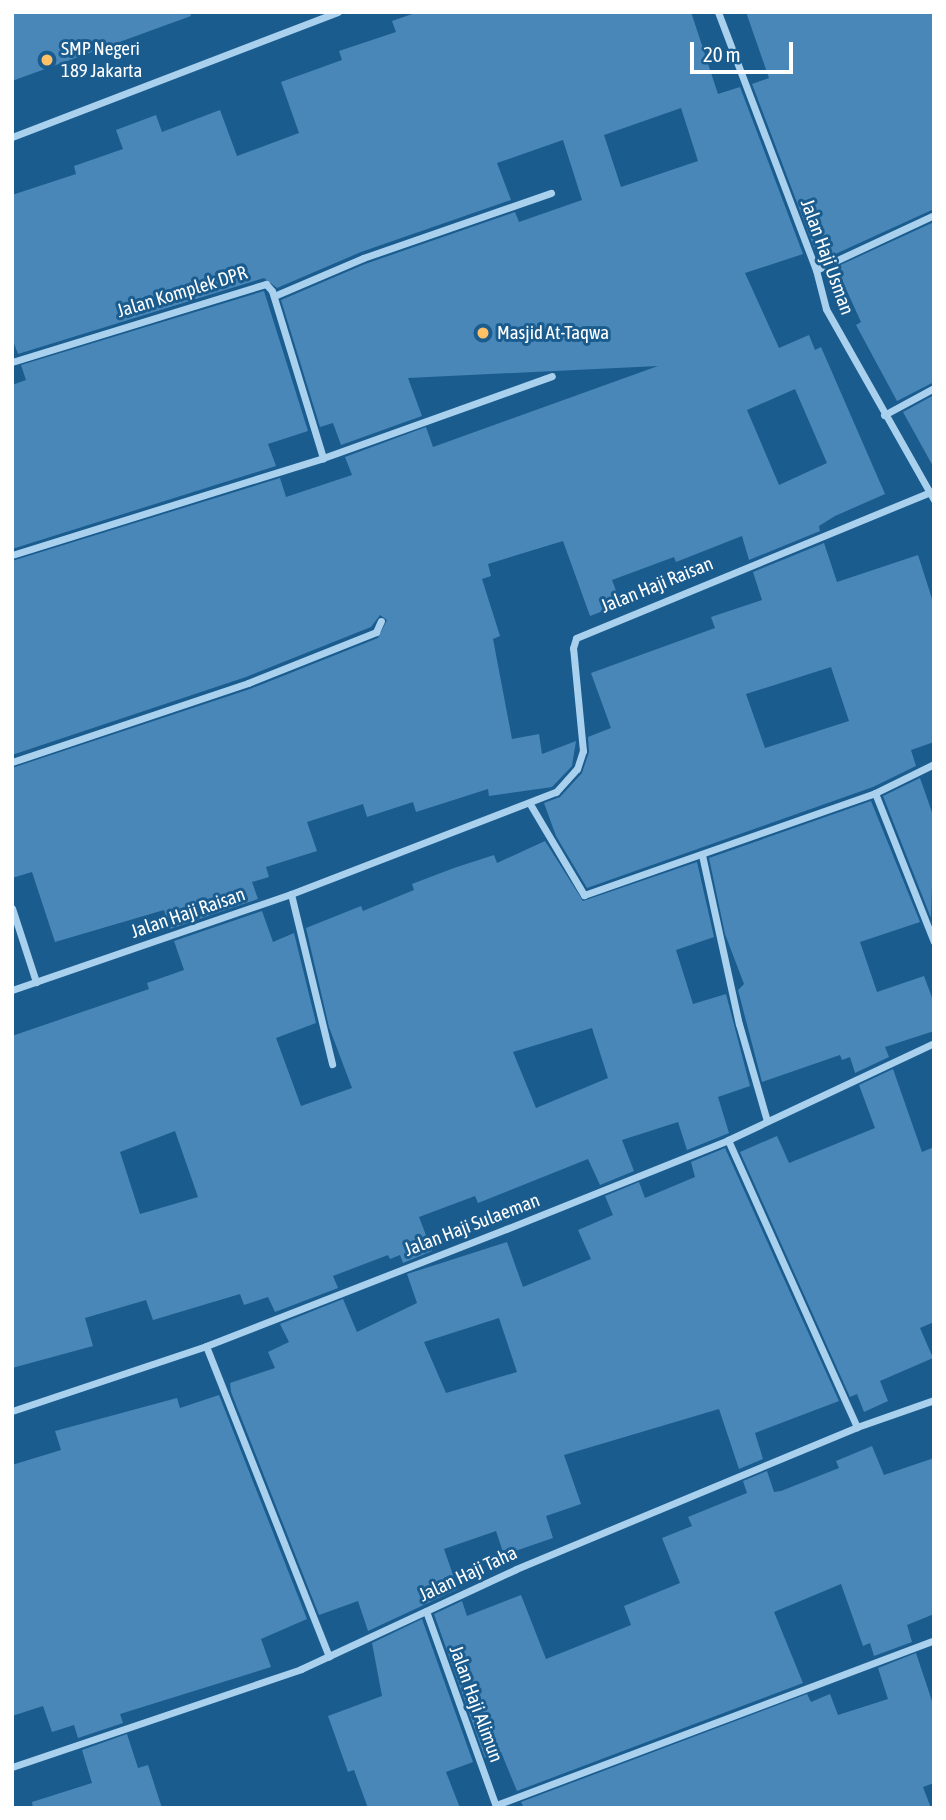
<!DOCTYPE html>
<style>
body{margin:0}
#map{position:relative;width:946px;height:1820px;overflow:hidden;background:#1b5c8f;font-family:"Asap Condensed",sans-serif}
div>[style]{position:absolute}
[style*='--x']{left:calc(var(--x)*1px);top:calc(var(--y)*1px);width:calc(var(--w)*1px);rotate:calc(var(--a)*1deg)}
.building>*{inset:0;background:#4887b8}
.street>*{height:7px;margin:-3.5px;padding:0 3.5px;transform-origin:3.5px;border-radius:3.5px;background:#a9d1ee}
.dots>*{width:19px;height:19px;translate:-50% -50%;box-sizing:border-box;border:4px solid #1b5c8f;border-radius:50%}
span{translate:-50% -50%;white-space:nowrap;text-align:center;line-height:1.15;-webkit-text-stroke:6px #1b5c8f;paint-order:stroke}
.poi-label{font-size:19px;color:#fff}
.left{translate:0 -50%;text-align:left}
.street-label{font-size:19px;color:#fff}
.frame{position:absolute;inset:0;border:14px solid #fff;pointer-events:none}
.scale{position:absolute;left:690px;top:42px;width:103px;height:32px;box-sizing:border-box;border:4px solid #fff;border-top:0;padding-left:9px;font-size:21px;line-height:24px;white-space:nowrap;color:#fff;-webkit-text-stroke:5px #1b5c8f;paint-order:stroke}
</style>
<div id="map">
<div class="building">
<div style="clip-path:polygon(12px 12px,190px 12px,191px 16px,12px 81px)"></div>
<div style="clip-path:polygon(evenodd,418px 12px,691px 12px,718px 94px,740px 87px,803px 254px,745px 273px,779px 348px,809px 335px,815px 350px,821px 347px,885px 494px,835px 516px,819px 526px,820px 531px,749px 560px,742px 536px,676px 562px,674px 557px,612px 580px,621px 604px,590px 616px,563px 541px,488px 564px,491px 576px,482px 579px,500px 636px,493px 639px,512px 739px,539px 734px,542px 754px,576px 741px,572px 766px,552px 787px,489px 796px,488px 789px,416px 812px,413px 802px,367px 817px,363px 804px,307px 822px,317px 851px,266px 867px,269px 877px,252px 882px,258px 899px,170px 929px,164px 910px,55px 942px,32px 872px,12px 878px,12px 768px,250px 689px,378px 638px,387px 620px,380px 615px,371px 627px,246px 677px,12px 755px,12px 561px,280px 478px,286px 497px,352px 475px,345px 457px,426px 427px,433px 447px,658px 366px,408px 378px,422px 416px,341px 445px,333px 423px,320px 427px,281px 300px,365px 264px,515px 212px,519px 222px,582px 200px,563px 140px,497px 163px,511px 200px,361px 252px,277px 288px,264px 278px,18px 354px,12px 338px,12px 195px,76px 174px,74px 166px,123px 149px,116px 130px,156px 115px,162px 132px,220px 110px,237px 156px,299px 133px,281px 82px,342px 60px,339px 51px,396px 32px,392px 21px,418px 12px,681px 108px,698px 161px,621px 187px,604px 135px,681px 108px,418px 12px,795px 389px,827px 463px,779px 485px,747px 410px,795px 389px)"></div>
<div style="clip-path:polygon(746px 12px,934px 12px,934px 209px,831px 256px,828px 246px,815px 250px,752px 84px,769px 78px)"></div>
<div style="clip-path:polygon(934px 222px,934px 382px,897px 401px,856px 325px,861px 322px,836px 267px)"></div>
<div style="clip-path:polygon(264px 291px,308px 431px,268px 444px,276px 466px,12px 549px,12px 385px,26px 380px,21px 365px)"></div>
<div style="clip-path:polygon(934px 395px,934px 468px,903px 412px)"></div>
<div style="clip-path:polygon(evenodd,824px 543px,837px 582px,918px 555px,934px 605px,934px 742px,911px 750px,916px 766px,873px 787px,587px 888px,556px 836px,544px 803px,560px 797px,582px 773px,589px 752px,588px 737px,611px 728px,591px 673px,715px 628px,711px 617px,762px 600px,753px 572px,824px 543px,831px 667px,849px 721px,765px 748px,746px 694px,831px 667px)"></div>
<div style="clip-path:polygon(920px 778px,934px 818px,931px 918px,883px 796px)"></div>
<div style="clip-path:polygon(871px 801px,920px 922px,860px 942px,877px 992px,924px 976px,934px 1003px,934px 1031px,885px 1047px,889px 1057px,855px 1073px,850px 1057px,842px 1060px,840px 1055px,762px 1082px,738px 990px,744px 984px,725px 934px,709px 858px)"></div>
<div style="clip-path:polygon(evenodd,545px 841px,583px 901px,697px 862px,714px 937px,676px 950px,693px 1004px,726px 994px,750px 1086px,718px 1097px,729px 1133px,687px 1150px,678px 1122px,622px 1140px,634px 1171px,600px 1185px,588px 1159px,478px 1203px,475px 1196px,419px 1217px,432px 1251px,403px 1263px,400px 1255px,390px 1259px,388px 1255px,333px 1276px,338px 1288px,275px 1312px,268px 1297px,244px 1305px,240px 1294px,153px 1320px,146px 1300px,85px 1318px,93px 1346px,12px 1368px,12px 1036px,149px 989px,147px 983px,184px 970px,174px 941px,262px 911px,273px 942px,294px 933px,316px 1023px,276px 1038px,301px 1106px,352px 1088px,329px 1027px,306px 928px,361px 906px,363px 911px,414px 890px,412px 884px,454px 868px,494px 855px,497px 863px,545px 841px,592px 1028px,608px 1078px,536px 1108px,513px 1052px,592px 1028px,545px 841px,175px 1131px,198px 1197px,140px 1214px,120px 1152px,175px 1131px)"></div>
<div style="clip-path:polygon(893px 1069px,922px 1152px,934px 1147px,934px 1322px,920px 1328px,933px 1358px,880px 1381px,888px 1401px,864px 1412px,857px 1394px,850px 1397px,740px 1152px,777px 1136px,789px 1163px,875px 1128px,859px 1085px)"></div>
<div style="clip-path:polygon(evenodd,725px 1148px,839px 1401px,755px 1433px,763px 1459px,739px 1469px,719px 1409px,564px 1455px,581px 1504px,546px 1516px,553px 1538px,504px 1555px,496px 1531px,444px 1549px,458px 1589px,368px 1631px,358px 1601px,319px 1615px,231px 1392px,230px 1383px,275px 1368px,268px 1352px,289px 1342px,280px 1324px,343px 1299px,357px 1332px,417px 1303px,407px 1274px,507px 1242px,523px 1287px,591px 1259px,578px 1230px,613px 1215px,605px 1196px,639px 1182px,645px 1198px,695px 1177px,691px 1162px,725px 1148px,499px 1318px,517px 1372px,446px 1393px,424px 1342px,499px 1318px)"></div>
<div style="clip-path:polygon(219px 1395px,307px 1619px,261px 1639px,271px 1667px,120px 1714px,123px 1723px,78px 1738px,74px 1725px,52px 1732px,43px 1706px,12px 1716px,12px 1465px,61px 1450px,55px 1431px,177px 1398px,180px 1408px)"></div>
<div style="clip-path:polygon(872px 1446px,884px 1475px,934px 1458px,934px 1614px,907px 1625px,912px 1642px,874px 1656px,870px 1643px,863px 1646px,841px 1584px,774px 1612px,803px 1683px,517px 1791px,501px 1752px,485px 1758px,434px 1614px,462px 1601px,467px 1616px,521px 1595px,546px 1659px,631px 1625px,624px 1606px,680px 1583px,662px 1538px,692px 1526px,688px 1517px,747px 1493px,743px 1481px,767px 1471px,774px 1492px,781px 1491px,839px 1468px,836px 1461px)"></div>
<div style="clip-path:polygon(422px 1619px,473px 1762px,446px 1772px,460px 1808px,368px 1808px,354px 1770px,348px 1772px,328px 1716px,382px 1696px,372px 1643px)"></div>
<div style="clip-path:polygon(916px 1653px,934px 1707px,934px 1783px,923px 1787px,931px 1808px,524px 1808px,521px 1802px,807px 1694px,811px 1702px,830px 1694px,838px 1715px,888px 1699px,878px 1668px)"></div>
<div style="clip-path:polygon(127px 1734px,138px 1768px,148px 1765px,162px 1808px,33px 1808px,32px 1802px,92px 1783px,82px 1750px)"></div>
</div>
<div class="street">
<div style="--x:718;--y:12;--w:276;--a:69.2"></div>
<div style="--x:816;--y:270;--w:40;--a:75.6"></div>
<div style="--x:826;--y:309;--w:219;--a:60.5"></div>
<div style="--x:12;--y:137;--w:349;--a:-21"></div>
<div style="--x:816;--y:270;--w:130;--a:-25"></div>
<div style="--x:274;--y:296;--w:97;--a:-23.1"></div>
<div style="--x:363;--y:258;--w:199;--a:-19.1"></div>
<div style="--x:12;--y:362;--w:266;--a:-17.1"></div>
<div style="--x:266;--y:284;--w:9;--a:49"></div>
<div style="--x:272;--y:291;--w:175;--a:73"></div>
<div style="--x:884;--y:415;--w:57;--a:-28.4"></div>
<div style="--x:12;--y:555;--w:326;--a:-17.3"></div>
<div style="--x:323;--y:458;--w:243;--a:-19.7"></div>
<div style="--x:12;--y:762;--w:249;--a:-18.5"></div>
<div style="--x:248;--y:683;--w:138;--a:-21.7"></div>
<div style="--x:376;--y:632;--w:12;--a:-66"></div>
<div style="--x:934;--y:764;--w:66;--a:153.8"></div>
<div style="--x:875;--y:793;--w:160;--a:68.4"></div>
<div style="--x:530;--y:804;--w:106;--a:59.3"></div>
<div style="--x:584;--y:895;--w:308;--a:-19.3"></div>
<div style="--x:702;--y:855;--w:173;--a:77.7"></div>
<div style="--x:739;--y:1024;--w:101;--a:73.9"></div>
<div style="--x:291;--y:894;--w:175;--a:76.4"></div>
<div style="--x:12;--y:908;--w:78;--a:72"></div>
<div style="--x:12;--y:990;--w:295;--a:-19"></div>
<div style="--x:291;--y:894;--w:284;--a:-21.1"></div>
<div style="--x:556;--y:792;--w:31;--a:-48"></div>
<div style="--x:577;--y:769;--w:19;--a:-72"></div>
<div style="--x:583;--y:751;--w:103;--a:-95.5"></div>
<div style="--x:573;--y:648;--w:10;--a:-73"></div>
<div style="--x:576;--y:638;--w:384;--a:-22.4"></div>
<div style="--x:728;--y:1140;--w:315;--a:65.8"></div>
<div style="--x:206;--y:1346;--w:334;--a:68.4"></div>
<div style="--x:12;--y:1411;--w:205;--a:-18.5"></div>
<div style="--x:206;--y:1346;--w:322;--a:-21.3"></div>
<div style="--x:506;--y:1229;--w:239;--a:-21.8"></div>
<div style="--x:728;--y:1140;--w:228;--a:-25.2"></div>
<div style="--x:426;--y:1611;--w:208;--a:70.3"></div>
<div style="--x:12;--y:1767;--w:305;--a:-18.7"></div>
<div style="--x:301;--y:1669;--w:237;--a:-24.9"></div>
<div style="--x:516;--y:1569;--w:369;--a:-22.6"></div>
<div style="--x:857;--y:1427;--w:82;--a:-19.3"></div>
<div style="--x:496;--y:1805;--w:468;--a:-20.6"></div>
</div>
<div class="dots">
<div style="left:47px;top:60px;background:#ffc066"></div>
<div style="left:483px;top:333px;background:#ffc066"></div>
</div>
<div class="poi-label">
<span class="left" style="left:61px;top:60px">SMP Negeri<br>189 Jakarta</span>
<span class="left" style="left:497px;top:333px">Masjid At-Taqwa</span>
</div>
<div class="street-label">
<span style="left:827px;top:257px;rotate:70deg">Jalan Haji Usman</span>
<span style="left:182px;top:292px;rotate:-17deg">Jalan Komplek DPR</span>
<span style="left:657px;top:585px;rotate:-22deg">Jalan Haji Raisan</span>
<span style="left:188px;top:913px;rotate:-19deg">Jalan Haji Raisan</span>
<span style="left:472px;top:1225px;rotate:-21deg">Jalan Haji Sulaeman</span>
<span style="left:468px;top:1574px;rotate:-25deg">Jalan Haji Taha</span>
<span style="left:476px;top:1704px;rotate:70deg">Jalan Haji Alimun</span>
</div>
<div class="frame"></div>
<div class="scale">20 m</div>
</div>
